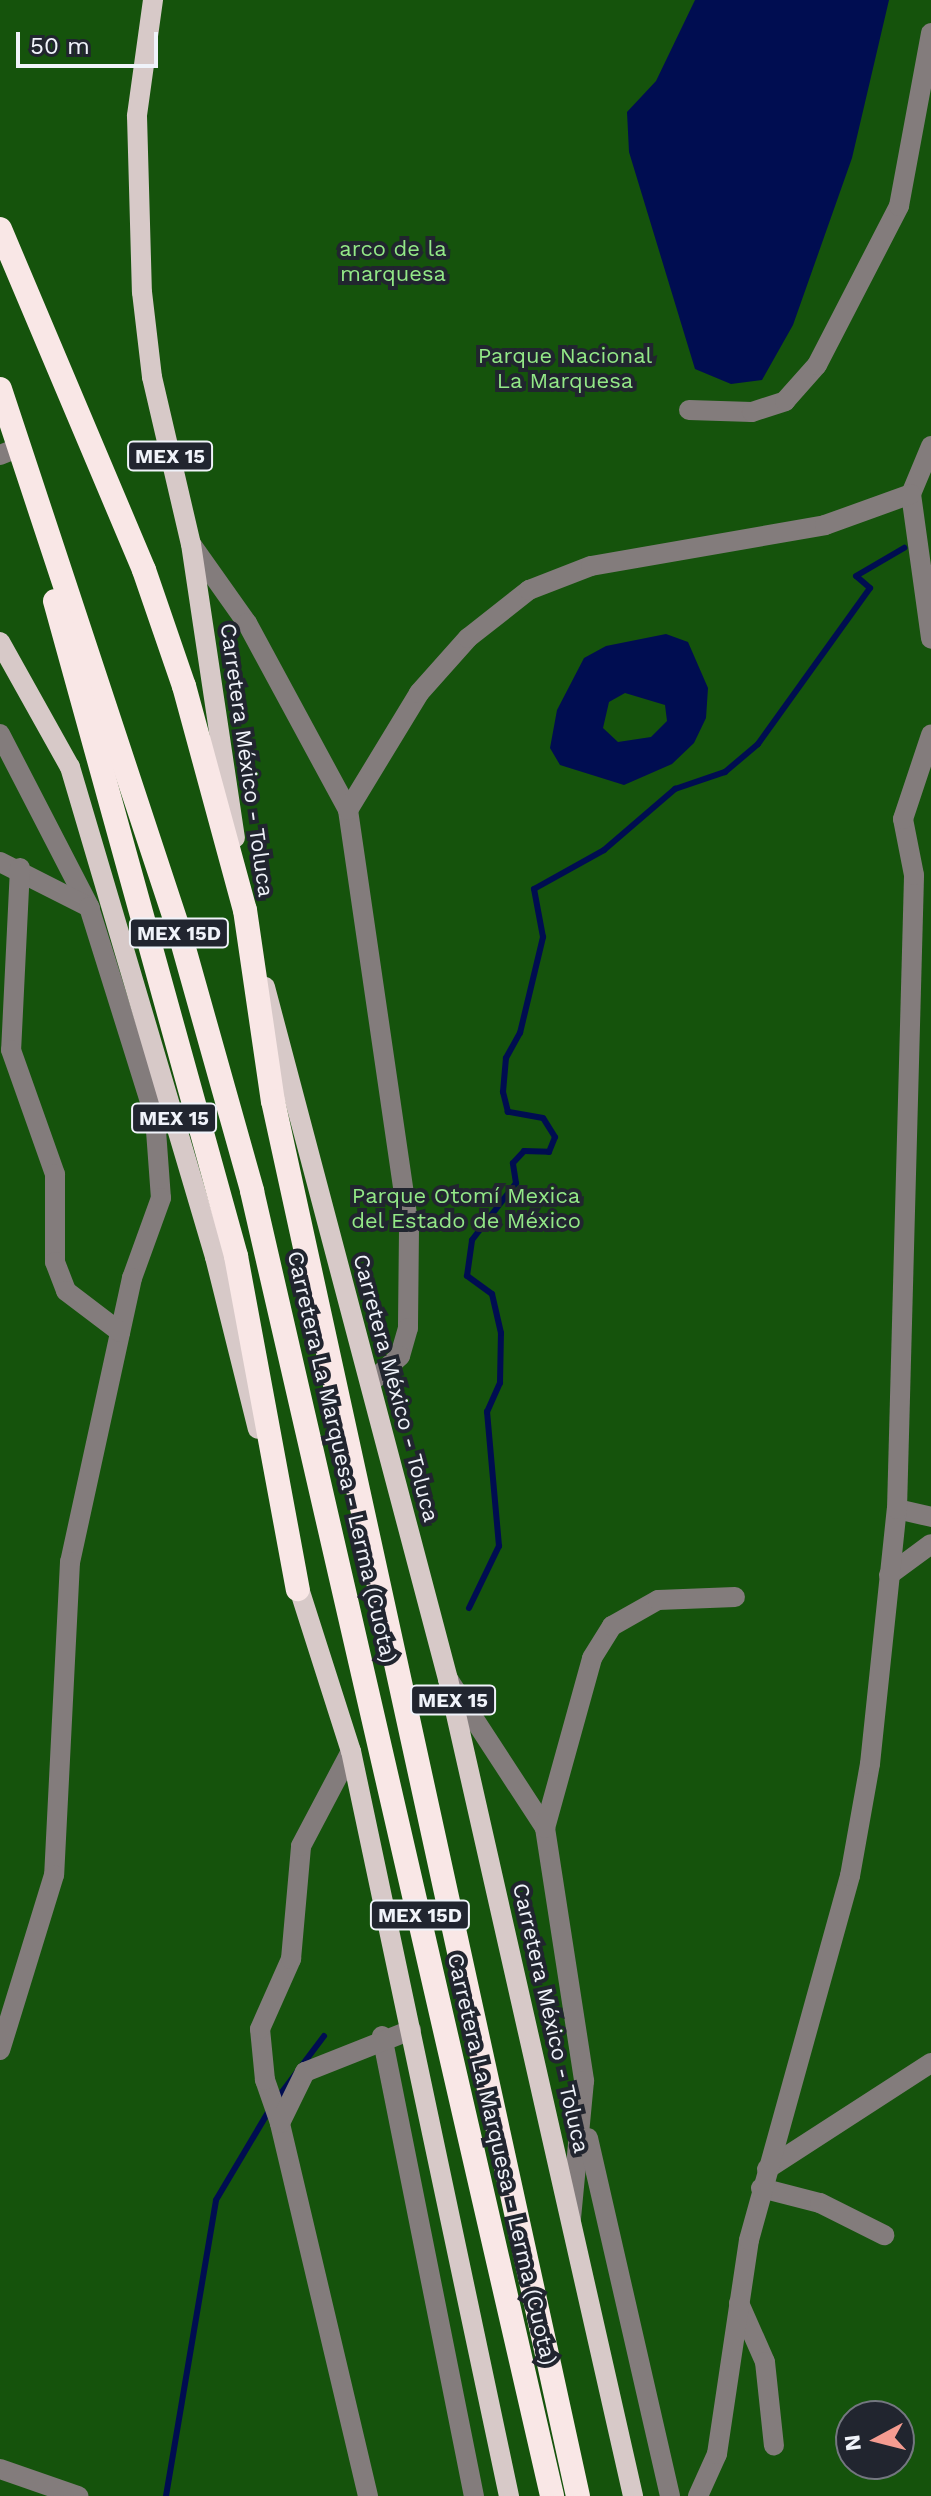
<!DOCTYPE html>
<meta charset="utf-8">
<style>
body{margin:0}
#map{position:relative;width:931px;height:2496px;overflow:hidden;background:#2b2f39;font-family:"Work Sans",sans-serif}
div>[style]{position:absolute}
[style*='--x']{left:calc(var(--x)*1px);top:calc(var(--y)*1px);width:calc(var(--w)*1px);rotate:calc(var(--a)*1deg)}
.green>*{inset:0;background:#15530c}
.water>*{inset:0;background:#000d51}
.stream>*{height:6px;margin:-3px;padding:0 3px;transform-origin:3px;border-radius:3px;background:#000d51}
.minor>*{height:20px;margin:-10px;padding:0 10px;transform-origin:10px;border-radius:10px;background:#837c7c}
.major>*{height:20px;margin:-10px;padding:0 10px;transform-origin:10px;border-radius:10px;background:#d7c9c8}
.highway>*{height:24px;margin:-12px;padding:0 12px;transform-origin:12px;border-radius:12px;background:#f9e7e6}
span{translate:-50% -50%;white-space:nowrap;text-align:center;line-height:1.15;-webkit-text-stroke:8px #21252f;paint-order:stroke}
.shield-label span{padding:2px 6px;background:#21252f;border:2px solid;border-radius:6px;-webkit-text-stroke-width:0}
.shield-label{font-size:20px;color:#f0f3fa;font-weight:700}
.park-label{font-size:22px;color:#93e887}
.street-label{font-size:22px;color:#f0f3fa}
.north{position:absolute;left:835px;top:2400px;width:80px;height:80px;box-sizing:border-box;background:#21252f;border:2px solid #747780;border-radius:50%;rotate:263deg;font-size:22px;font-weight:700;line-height:32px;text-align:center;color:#f0f3fa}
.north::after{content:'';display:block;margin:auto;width:28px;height:36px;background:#f59c91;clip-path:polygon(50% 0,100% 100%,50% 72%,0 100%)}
.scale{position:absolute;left:16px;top:32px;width:142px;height:36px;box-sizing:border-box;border:4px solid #f0f3fa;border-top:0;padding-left:10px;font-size:24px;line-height:28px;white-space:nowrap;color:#f0f3fa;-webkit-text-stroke:6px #21252f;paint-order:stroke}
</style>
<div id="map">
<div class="green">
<i style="clip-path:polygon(evenodd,0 0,931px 0,931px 2496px,0 2496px,0 0,851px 2416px,899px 2416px,899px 2464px,851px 2464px,851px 2416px)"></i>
</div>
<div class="water">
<i style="clip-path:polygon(695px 0,889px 0,852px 158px,793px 325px,762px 380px,731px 384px,695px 369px,629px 152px,627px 112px,656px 81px)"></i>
<i style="clip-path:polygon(evenodd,666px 634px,688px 642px,708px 688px,706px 718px,694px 743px,672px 764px,624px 785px,560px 765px,550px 748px,557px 710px,584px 658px,606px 646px,666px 634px,625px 693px,665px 705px,667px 721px,651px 737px,618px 742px,603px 728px,609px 702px,625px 693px)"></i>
</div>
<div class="stream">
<i style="--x:469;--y:1608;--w:69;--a:-64.2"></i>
<i style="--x:499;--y:1546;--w:135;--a:-95.1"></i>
<i style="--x:487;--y:1412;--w:32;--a:-66"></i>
<i style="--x:500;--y:1383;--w:50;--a:-88.9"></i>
<i style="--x:501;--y:1333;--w:40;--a:-103"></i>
<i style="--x:492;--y:1294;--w:31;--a:-144"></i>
<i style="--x:467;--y:1276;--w:36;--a:-82"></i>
<i style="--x:472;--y:1240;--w:72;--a:-52.3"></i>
<i style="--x:516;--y:1183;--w:20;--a:-99"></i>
<i style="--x:513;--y:1163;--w:16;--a:-47"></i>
<i style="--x:524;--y:1151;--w:25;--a:2"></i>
<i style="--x:549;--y:1152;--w:16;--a:-68"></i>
<i style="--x:555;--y:1137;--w:22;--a:-122"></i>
<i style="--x:543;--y:1118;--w:36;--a:-170"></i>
<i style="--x:508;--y:1112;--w:21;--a:-104"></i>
<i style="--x:503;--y:1092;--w:34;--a:-85"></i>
<i style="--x:506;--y:1058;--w:29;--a:-61"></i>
<i style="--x:520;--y:1033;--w:99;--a:-76.5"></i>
<i style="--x:543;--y:937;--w:49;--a:-100.6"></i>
<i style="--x:534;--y:889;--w:80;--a:-29.1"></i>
<i style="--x:604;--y:850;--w:94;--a:-40.7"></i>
<i style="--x:675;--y:789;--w:53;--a:-18.8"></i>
<i style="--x:725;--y:772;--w:43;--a:-40.3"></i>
<i style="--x:758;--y:744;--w:192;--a:-54.3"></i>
<i style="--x:870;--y:588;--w:18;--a:-139"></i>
<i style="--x:856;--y:576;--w:56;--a:-30.3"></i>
<i style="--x:276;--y:2100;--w:80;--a:-53.1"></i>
<i style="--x:166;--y:2496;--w:300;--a:-80.4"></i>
<i style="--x:216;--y:2200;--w:106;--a:-59.3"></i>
</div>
<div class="minor">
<i style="--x:689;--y:410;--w:63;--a:1.8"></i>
<i style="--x:752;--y:412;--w:35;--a:-18"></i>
<i style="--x:785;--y:401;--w:48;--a:-48.4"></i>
<i style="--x:817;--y:365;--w:179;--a:-62.7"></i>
<i style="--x:899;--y:206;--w:176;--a:-79.5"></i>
<i style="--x:931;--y:446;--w:52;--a:112.6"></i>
<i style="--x:911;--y:494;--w:146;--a:82.1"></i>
<i style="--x:0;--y:455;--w:18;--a:-22"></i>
<i style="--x:191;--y:544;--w:97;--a:54.7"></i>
<i style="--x:247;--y:623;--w:213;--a:61.6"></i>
<i style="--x:348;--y:810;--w:423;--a:81.7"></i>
<i style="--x:409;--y:1229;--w:99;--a:90.6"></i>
<i style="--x:408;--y:1328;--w:29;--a:106"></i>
<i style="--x:400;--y:1356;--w:40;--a:138"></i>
<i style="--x:0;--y:734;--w:196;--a:62.7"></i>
<i style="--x:348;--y:810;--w:137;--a:-58.7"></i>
<i style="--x:419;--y:693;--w:74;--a:-48.3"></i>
<i style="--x:468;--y:638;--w:78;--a:-38.2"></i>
<i style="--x:529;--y:590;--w:66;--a:-21.2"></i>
<i style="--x:591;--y:566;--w:238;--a:-9.9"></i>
<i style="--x:825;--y:525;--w:91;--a:-19.8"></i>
<i style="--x:0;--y:862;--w:100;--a:26.8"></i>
<i style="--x:89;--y:907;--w:220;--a:72.6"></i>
<i style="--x:155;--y:1117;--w:81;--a:85.8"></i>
<i style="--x:161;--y:1198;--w:85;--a:109.9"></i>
<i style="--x:132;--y:1278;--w:291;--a:102.3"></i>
<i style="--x:70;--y:1562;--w:313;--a:92.9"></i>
<i style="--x:54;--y:1875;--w:183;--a:107.1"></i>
<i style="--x:20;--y:868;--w:182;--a:92.8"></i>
<i style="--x:11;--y:1050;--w:132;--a:70.5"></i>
<i style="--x:55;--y:1174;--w:88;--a:90"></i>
<i style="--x:55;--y:1262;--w:31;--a:69"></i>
<i style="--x:66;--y:1291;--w:68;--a:37.2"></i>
<i style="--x:897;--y:1509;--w:35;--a:13"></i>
<i style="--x:889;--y:1575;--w:52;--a:-36.4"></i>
<i style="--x:448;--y:1679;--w:178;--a:56.9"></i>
<i style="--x:545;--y:1828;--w:256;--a:81.2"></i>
<i style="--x:584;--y:2081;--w:138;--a:95.4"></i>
<i style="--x:545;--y:1828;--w:176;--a:-74.5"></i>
<i style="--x:592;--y:1658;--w:38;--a:-58"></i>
<i style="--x:612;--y:1626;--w:53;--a:-29.5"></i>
<i style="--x:658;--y:1600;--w:77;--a:-2.2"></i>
<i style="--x:382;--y:2036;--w:469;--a:78.7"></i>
<i style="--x:280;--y:2123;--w:46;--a:-109.2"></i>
<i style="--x:265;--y:2080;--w:51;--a:-95.6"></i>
<i style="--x:260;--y:2029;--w:77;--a:-66.1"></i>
<i style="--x:291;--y:1959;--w:113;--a:-84.9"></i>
<i style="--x:301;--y:1846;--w:107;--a:-62.2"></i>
<i style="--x:588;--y:2138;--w:367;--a:77.1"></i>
<i style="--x:767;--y:2169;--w:195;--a:-32.9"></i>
<i style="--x:761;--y:2188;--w:61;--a:14.3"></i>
<i style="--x:820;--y:2203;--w:72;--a:26.6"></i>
<i style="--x:739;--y:2303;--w:64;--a:66.2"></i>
<i style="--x:765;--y:2362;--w:84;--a:83.9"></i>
<i style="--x:0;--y:2469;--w:83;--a:19.1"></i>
<i style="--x:368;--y:2496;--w:383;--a:-103.3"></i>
<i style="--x:280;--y:2123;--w:57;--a:-63.9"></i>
<i style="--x:305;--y:2072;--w:114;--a:-21.6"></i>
<i style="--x:698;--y:2496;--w:46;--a:-65.7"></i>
<i style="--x:717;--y:2454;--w:216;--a:-81.5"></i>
<i style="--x:749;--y:2240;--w:378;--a:-74.5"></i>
<i style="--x:850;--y:1876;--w:114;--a:-79.9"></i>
<i style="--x:870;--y:1764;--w:256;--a:-84"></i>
<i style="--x:897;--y:1509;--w:634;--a:-88.46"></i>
<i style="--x:914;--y:875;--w:57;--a:-101.1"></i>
<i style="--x:903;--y:819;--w:89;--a:-71.6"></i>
</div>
<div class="major">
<i style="--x:153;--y:0;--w:117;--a:97.9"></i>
<i style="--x:137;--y:116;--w:176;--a:88.4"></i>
<i style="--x:142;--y:292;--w:86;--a:83.3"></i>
<i style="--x:152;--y:377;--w:171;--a:76.9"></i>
<i style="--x:191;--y:544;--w:297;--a:81.5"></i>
<i style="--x:0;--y:642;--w:143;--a:60.8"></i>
<i style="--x:70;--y:767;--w:511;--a:73.52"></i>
<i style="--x:215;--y:1257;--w:177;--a:76"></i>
<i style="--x:265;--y:987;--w:716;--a:75.19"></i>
<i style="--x:448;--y:1679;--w:838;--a:77.24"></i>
<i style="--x:295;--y:1576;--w:184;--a:72.3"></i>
<i style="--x:351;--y:1751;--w:762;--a:78.03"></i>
</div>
<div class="highway">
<i style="--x:0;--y:229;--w:370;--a:67.1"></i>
<i style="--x:144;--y:570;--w:123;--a:71"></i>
<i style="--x:184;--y:686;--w:232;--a:74.8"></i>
<i style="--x:245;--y:910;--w:193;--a:81.7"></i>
<i style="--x:273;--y:1101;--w:1428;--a:77.67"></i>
<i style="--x:0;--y:389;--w:574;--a:71.72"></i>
<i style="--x:180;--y:934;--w:267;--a:74.3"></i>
<i style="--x:252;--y:1191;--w:1339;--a:77.05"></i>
<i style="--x:55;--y:601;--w:680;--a:74.55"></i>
<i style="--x:236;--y:1256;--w:339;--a:79.5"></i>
</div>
<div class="shield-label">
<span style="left:170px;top:456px">MEX 15</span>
<span style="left:179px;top:933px">MEX 15D</span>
<span style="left:174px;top:1118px">MEX 15</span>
<span style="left:453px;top:1700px">MEX 15</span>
<span style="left:420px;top:1915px">MEX 15D</span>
</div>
<div class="park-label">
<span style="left:393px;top:261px">arco de la<br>marquesa</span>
<span style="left:565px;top:368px">Parque Nacional<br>La Marquesa</span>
<span style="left:466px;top:1208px">Parque Otomí Mexica<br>del Estado de México</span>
</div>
<div class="street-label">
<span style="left:247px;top:760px;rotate:82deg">Carretera México - Toluca</span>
<span style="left:396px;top:1388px;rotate:75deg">Carretera México - Toluca</span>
<span style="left:342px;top:1457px;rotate:77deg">Carretera La Marquesa - Lerma (Cuota)</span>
<span style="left:551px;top:2018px;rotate:77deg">Carretera México - Toluca</span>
<span style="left:502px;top:2159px;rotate:77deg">Carretera La Marquesa - Lerma (Cuota)</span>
</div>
<div class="north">N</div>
<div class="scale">50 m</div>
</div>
